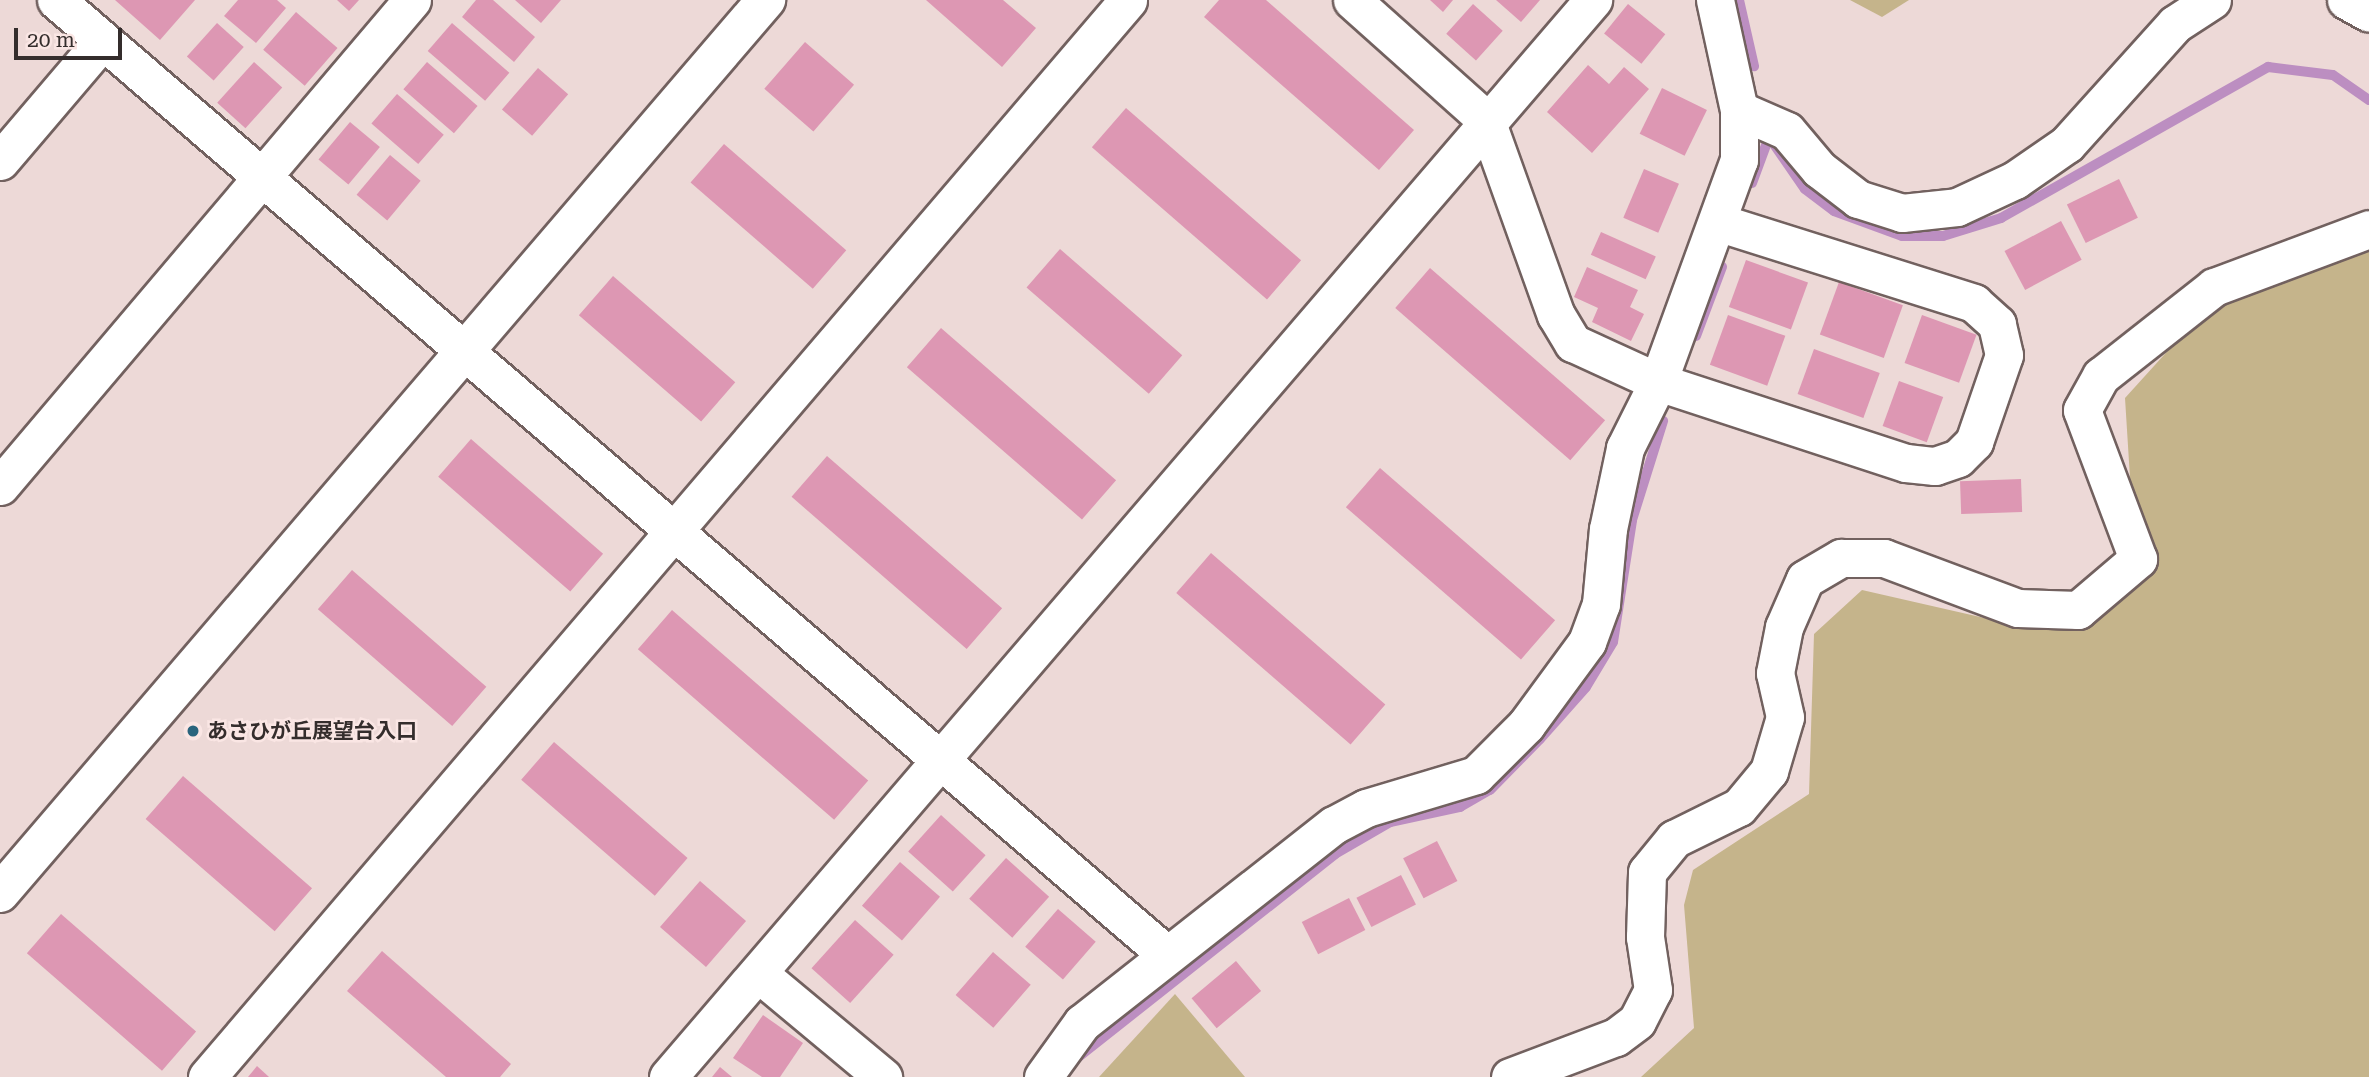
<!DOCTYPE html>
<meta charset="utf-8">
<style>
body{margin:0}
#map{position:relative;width:2369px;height:1077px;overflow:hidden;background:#edd9d7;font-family:"Roboto Serif","Noto Sans JP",serif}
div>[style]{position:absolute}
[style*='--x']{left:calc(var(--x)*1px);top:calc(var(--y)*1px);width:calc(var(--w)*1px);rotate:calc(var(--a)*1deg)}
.green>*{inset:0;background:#c5b48b}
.stream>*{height:10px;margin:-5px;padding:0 5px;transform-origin:5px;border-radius:5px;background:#bc8ec1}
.building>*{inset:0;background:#dd97b3;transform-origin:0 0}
.roads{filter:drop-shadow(2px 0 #72615f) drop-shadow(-2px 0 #72615f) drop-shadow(0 2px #72615f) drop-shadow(0 -2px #72615f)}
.street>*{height:37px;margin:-18.5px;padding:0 18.5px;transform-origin:18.5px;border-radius:18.5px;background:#fff}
.secondary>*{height:38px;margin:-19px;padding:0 19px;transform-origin:19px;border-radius:19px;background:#fff}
.dots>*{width:19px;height:19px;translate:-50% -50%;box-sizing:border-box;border:4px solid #fae6e4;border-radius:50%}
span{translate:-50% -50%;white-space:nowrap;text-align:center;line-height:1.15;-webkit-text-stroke:5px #fae6e4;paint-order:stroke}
.poi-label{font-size:21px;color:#342d2c;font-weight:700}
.left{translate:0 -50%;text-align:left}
.scale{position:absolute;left:14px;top:28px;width:108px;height:32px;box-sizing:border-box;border:4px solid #342d2c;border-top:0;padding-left:9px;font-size:21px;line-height:24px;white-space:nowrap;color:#342d2c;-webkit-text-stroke:5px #fae6e4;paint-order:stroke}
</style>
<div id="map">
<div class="green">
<i style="clip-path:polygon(1850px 0,1909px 0,1882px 17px)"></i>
<i style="clip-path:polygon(2369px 251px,2369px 1077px,1641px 1077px,1694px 1028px,1684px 905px,1693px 870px,1809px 794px,1814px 634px,1862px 590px,2024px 627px,2114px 585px,2132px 510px,2125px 398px,2212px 302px)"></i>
<i style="clip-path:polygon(1175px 994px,1245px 1077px,1099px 1077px)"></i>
</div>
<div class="stream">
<i style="--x:1739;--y:0;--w:68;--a:77.2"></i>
<i style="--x:1769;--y:137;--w:63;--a:55.3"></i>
<i style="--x:1805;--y:189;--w:36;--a:37"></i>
<i style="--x:1834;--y:211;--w:72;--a:20.2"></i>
<i style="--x:1902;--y:236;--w:41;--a:0"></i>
<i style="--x:1943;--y:236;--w:61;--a:-17.2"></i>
<i style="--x:2001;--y:218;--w:307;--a:-29.5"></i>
<i style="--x:2268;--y:67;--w:65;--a:7"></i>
<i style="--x:2333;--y:75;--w:44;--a:34.8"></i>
<i style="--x:1752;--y:183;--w:49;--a:-69.7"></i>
<i style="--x:1696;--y:336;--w:74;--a:-69.4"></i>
<i style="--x:1077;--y:1058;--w:329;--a:-38.3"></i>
<i style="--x:1335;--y:854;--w:64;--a:-30.2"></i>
<i style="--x:1390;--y:822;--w:72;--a:-12.1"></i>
<i style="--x:1460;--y:807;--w:34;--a:-30"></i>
<i style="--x:1490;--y:790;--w:71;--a:-45.6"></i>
<i style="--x:1540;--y:739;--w:69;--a:-48.5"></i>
<i style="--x:1586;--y:687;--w:52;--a:-59"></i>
<i style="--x:1613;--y:642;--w:123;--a:-81.1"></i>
<i style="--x:1632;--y:520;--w:104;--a:-72.6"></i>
</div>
<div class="building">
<i style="clip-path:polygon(115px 0,195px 0,160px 40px)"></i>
<i style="clip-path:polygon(238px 0,277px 0,286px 8px,256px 43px,224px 16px)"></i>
<i style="clip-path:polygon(337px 0,359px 0,349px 11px)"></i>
<i style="clip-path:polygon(476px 0,493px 0,535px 37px,514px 62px,462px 17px)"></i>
<i style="clip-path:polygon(515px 0,561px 0,541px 23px)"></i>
<i style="clip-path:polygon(926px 0,1003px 0,1036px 28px,1002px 67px)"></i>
<i style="clip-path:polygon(1219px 0,1266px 0,1414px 130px,1379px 170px,1204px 17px)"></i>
<i style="clip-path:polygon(1430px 0,1453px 0,1443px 12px)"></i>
<i style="clip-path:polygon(1496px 0,1540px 0,1521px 22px)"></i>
<i style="left:1473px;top:4px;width:40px;height:40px;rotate:42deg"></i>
<i style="left:1628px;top:4px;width:48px;height:38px;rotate:39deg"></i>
<i style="left:296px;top:12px;width:55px;height:50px;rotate:41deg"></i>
<i style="left:217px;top:23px;width:36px;height:45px;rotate:42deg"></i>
<i style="left:452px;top:23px;width:76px;height:37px;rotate:41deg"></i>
<i style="left:805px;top:42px;width:65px;height:62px;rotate:41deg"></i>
<i style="left:254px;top:62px;width:38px;height:55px;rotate:42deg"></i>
<i style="left:427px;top:62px;width:67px;height:36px;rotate:41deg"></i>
<i style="clip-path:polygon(1588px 65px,1609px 84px,1624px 67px,1649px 89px,1592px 153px,1547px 112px)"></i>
<i style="left:538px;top:68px;width:40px;height:55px;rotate:41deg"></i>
<i style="left:1662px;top:88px;width:50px;height:51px;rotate:26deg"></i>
<i style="left:397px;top:94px;width:62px;height:39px;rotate:41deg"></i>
<i style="left:1126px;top:108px;width:232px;height:52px;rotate:41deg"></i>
<i style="left:350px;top:122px;width:39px;height:49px;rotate:40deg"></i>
<i style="left:724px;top:144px;width:162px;height:51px;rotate:41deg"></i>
<i style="left:390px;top:155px;width:40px;height:52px;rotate:40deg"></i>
<i style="left:1644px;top:169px;width:38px;height:53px;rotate:23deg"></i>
<i style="left:2119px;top:179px;width:43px;height:58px;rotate:64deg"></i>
<i style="left:2061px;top:221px;width:44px;height:64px;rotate:62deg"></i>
<i style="left:1601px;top:232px;width:60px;height:25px;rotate:24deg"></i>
<i style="left:1060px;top:249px;width:162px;height:51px;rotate:41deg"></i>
<i style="left:1746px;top:260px;width:66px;height:50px;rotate:20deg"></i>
<i style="clip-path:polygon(1587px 267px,1638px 290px,1630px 307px,1644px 314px,1631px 341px,1592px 322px,1598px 308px,1574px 297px)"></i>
<i style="left:1430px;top:268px;width:232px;height:53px;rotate:41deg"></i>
<i style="left:613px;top:276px;width:162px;height:52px;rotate:41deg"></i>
<i style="left:1839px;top:282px;width:68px;height:56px;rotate:20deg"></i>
<i style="left:1728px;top:315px;width:61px;height:53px;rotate:20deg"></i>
<i style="left:1922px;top:315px;width:58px;height:51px;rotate:20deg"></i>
<i style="left:941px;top:328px;width:232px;height:52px;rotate:41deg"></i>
<i style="left:1814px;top:349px;width:70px;height:48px;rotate:20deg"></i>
<i style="left:1899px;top:381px;width:47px;height:48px;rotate:20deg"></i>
<i style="left:471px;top:439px;width:175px;height:50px;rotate:41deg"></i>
<i style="left:827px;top:456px;width:232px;height:54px;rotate:41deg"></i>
<i style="left:1380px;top:468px;width:232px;height:52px;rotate:41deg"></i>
<i style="left:2021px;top:479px;width:33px;height:61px;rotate:88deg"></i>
<i style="left:1211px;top:553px;width:231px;height:53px;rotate:41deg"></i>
<i style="left:352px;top:570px;width:178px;height:52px;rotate:41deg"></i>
<i style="left:672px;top:610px;width:260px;height:52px;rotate:41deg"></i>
<i style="left:554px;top:742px;width:177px;height:50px;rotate:41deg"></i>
<i style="left:183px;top:776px;width:171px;height:57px;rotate:41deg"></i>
<i style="left:941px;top:815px;width:60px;height:49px;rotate:42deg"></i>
<i style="left:1437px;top:841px;width:45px;height:38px;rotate:63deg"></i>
<i style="left:1006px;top:858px;width:58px;height:55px;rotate:42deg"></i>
<i style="left:900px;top:862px;width:53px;height:58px;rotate:41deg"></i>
<i style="left:1401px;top:875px;width:33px;height:50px;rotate:63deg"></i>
<i style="left:700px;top:881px;width:61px;height:61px;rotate:41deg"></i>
<i style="left:1349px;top:898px;width:36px;height:53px;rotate:63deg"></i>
<i style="left:1058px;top:909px;width:50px;height:50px;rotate:41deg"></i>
<i style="left:61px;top:914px;width:179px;height:52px;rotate:41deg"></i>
<i style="left:855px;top:920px;width:52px;height:65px;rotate:42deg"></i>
<i style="clip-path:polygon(382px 951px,511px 1064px,500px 1077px,446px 1077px,347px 991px)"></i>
<i style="left:993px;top:952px;width:50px;height:57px;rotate:41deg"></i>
<i style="left:1236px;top:961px;width:39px;height:58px;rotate:50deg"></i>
<i style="clip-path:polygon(763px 1015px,803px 1043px,780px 1077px,762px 1077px,733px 1058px)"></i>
<i style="clip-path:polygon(257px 1066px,269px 1077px,248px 1077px)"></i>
<i style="clip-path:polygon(720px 1067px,732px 1077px,712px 1077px)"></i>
</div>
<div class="roads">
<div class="street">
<i style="--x:56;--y:0;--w:1465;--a:40.68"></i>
<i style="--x:1352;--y:0;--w:180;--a:41.8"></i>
<i style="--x:1486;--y:120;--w:207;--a:70.3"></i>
<i style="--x:1556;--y:315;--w:33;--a:59"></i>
<i style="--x:1573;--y:343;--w:94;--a:24.6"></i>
<i style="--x:1658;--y:382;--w:261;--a:18.1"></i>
<i style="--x:1906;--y:463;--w:29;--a:6"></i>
<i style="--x:1935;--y:466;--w:24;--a:-19"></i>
<i style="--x:1958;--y:458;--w:23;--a:-45"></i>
<i style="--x:1974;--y:442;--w:92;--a:-71"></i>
<i style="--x:2004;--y:355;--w:32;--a:-103"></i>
<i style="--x:1997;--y:324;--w:31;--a:-138"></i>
<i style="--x:1974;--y:303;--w:269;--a:-162.5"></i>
<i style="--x:2346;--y:0;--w:26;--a:29"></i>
<i style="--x:1739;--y:110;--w:52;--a:23.6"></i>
<i style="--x:1787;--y:131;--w:50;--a:49.9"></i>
<i style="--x:1819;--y:169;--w:49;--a:37.6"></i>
<i style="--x:1858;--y:199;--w:46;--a:17.7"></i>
<i style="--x:1902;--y:213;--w:55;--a:-6.2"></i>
<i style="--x:1957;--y:207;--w:64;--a:-25"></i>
<i style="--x:2015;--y:180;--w:63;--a:-34.7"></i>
<i style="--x:2067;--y:144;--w:161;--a:-48"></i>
<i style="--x:2175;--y:24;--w:44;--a:-33"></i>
<i style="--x:0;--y:161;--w:157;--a:-49.6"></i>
<i style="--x:0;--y:486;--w:637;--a:-49.71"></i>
<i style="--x:758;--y:973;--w:163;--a:39.8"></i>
<i style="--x:207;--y:1077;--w:1417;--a:-49.46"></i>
<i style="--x:668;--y:1077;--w:1420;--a:-49.34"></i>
<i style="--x:1043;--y:1077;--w:67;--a:-54.2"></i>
<i style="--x:1082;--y:1023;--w:320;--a:-38.2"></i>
<i style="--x:1334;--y:825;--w:36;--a:-28"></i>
<i style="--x:1366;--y:808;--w:115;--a:-16.7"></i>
<i style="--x:1476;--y:775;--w:71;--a:-45"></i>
<i style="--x:1526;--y:725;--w:103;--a:-53.7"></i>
<i style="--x:1587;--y:642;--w:40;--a:-69.8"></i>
<i style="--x:1601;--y:604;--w:75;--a:-84.7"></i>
<i style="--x:1608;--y:529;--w:83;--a:-78.1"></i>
<i style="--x:1625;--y:448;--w:74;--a:-63.4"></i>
<i style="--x:1658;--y:382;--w:236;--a:-70"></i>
<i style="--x:1739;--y:160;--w:50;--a:-90"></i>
<i style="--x:1739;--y:110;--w:113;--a:-102.3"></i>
<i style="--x:1510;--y:1077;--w:113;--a:-20.7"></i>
<i style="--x:1616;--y:1037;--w:26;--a:-37"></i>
<i style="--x:1637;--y:1021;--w:35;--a:-63"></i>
<i style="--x:1653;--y:990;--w:54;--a:-98.6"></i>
<i style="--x:1645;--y:937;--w:65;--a:-88.2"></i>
<i style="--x:1647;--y:872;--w:43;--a:-50.7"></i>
<i style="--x:1674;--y:839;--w:72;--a:-26.2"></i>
<i style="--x:1739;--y:807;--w:47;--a:-50.2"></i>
<i style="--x:1769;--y:771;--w:56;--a:-73.5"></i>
<i style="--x:1785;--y:717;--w:45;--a:-102.8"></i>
<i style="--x:1775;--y:673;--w:47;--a:-78.9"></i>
<i style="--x:1784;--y:627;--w:52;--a:-66.4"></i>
<i style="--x:1805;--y:579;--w:42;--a:-30.3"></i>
<i style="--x:1841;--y:558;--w:43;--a:0"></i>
<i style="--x:1884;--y:558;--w:143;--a:20.5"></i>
<i style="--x:2018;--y:608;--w:60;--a:1.9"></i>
<i style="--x:2078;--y:610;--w:79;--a:-40.4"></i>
<i style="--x:2138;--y:559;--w:159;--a:-110.6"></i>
<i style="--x:2082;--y:410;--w:39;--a:-61"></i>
<i style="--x:2101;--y:376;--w:144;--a:-38.2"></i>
<i style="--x:2214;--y:287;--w:165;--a:-20.5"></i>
</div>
<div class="secondary">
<i style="--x:0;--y:893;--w:1177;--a:-49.38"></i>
</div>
</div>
<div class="dots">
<i style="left:193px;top:731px;background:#2a647d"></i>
</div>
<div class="poi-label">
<span class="left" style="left:207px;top:731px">あさひが丘展望台入口</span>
</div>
<div class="scale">20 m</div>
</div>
